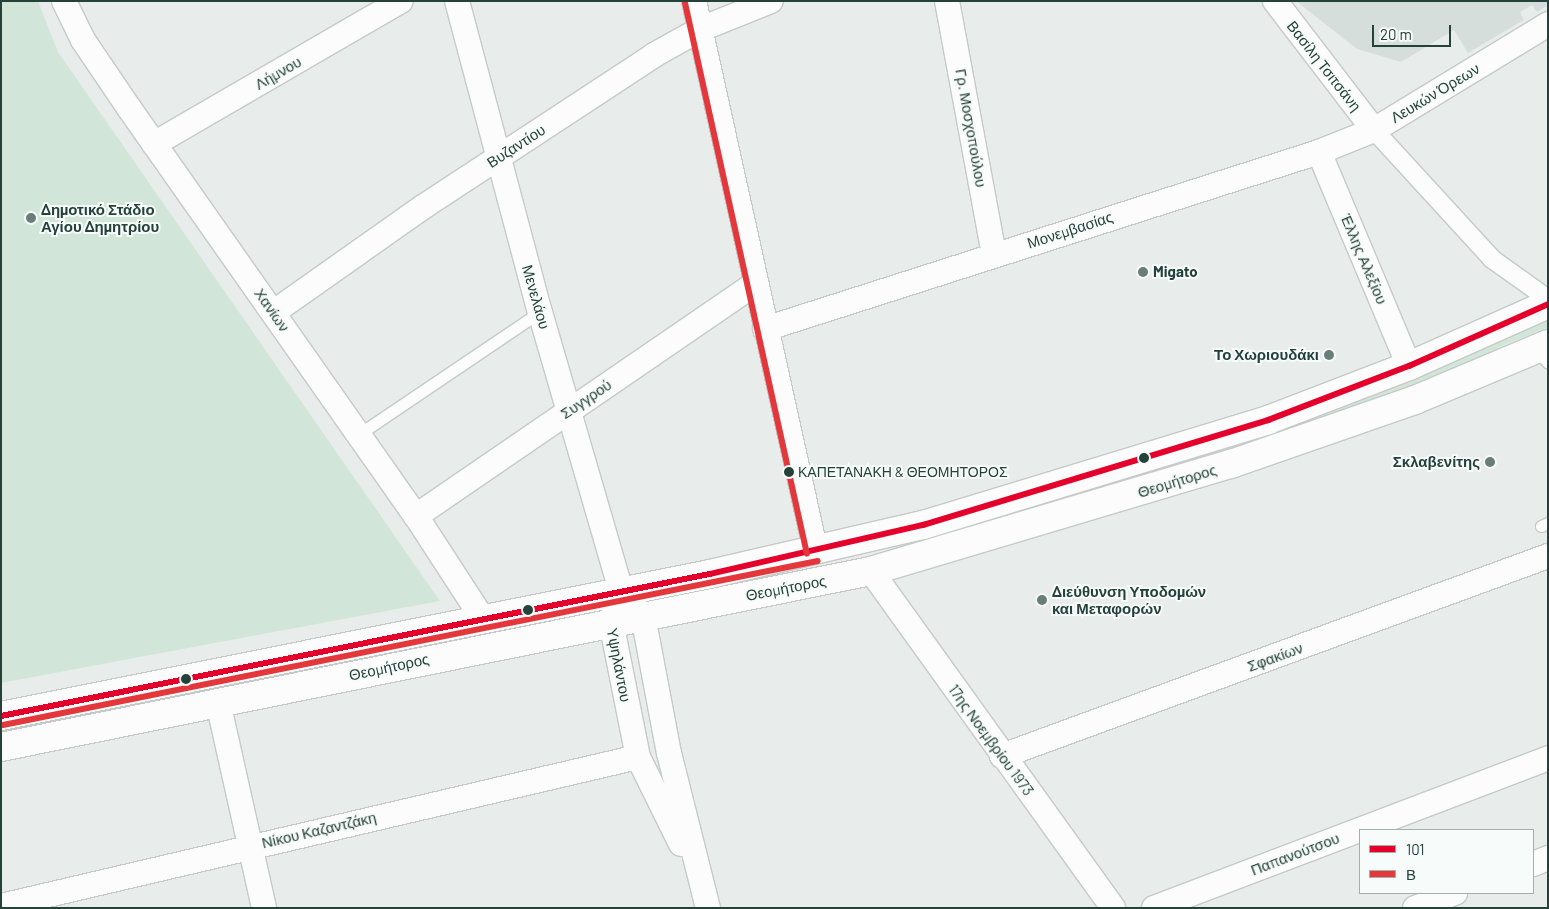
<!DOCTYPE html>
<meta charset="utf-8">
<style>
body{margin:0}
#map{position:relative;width:1549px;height:909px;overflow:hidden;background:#e8edeb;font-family:Barlow,sans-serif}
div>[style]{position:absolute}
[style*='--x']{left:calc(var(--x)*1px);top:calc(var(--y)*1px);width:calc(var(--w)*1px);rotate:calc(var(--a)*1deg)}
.built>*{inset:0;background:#d6dedb}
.green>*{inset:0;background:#d1e6d8}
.roads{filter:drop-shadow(1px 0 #c5cac8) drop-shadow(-1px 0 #c5cac8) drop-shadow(0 1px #c5cac8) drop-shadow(0 -1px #c5cac8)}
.service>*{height:11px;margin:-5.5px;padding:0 5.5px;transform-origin:5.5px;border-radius:5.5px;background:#fcfcfc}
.pedestrian>*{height:18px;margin:-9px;padding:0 9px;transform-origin:9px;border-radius:9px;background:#fcfcfc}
.minor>*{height:24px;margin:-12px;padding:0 12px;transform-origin:12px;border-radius:12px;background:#fcfcfc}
.tertiary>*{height:28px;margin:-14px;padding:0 14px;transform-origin:14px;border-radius:14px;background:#fcfcfc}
.bus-1>*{height:6px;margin:-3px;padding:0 3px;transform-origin:3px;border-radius:3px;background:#e4002b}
.bus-2>*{height:6px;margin:-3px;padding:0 3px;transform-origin:3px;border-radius:3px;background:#e4373b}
.dots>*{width:14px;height:14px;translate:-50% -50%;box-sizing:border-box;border:2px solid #f7fbf9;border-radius:50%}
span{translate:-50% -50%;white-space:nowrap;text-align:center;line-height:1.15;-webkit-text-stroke:4px #f7fbf9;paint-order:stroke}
.bus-label{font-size:14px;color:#24423a}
.left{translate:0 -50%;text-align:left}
.street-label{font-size:15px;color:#24423a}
.poi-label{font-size:15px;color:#24423a;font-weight:700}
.right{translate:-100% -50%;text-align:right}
.frame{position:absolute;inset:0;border:2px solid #24423a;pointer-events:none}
.legend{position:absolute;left:1359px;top:829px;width:175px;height:65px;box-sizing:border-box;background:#f7fbf9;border:1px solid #a3b1ad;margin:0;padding:6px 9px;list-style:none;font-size:15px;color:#24423a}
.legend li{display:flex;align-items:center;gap:10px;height:25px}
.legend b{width:25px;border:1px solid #a3b1ad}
.scale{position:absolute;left:1372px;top:25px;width:79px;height:22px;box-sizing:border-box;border:2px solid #24423a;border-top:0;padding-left:6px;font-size:15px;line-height:18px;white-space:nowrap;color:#24423a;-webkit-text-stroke:4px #f7fbf9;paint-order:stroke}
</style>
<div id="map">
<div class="built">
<i style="clip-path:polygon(1296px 1px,1548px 1px,1548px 5px,1537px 12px,1532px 5px,1520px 12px,1524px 20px,1468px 53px,1454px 30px,1401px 62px,1357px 49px)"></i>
</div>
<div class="green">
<i style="clip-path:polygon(1px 1px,38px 1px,58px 52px,440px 601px,1px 683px)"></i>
<i style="clip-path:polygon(1548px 321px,1548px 327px,1501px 346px,1474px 364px,1268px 439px,892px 557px,879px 555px,920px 536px,1347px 406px)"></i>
<i style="clip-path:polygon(438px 641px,429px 647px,1px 734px,1px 722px)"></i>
</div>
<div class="roads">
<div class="service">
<i style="--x:1536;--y:349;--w:18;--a:49"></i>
<i style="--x:359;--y:434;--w:218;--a:-34"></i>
<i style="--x:1541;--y:526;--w:8;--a:-23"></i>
</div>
<div class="pedestrian">
<i style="--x:1374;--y:130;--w:175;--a:47.5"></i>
<i style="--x:1492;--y:259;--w:69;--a:35.5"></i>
</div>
<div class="minor">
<i style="--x:64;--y:1;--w:43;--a:64"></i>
<i style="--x:83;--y:40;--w:82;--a:55.9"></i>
<i style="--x:129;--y:108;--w:499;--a:54.9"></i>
<i style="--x:416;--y:516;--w:123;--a:57"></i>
<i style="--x:457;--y:1;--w:322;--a:75.1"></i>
<i style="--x:540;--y:312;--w:291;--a:73.8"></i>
<i style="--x:621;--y:591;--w:33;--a:49"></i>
<i style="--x:643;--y:616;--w:139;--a:79.3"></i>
<i style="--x:669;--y:753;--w:160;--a:75.9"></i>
<i style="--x:694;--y:1;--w:564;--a:77.52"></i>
<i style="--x:947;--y:1;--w:257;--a:79.5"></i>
<i style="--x:1275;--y:1;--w:163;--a:52.5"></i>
<i style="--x:154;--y:144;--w:285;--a:-30.1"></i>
<i style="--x:1319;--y:152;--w:232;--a:67.2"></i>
<i style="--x:274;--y:312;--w:182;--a:-35.2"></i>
<i style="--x:423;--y:207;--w:277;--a:-33.3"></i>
<i style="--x:654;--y:55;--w:54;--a:-29"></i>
<i style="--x:701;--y:29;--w:75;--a:-21.8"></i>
<i style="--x:765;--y:329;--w:582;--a:-17.72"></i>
<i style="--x:1319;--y:152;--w:59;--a:-21.8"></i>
<i style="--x:1374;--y:130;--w:204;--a:-31.3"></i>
<i style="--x:416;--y:516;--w:412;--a:-34.4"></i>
<i style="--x:871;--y:571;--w:415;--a:54.3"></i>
<i style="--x:616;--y:607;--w:16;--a:108"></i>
<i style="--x:611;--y:622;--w:138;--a:78.7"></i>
<i style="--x:638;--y:757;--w:97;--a:63.7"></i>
<i style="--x:218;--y:702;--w:211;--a:77.4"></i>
<i style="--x:1002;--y:756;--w:581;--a:-20.12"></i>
<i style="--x:1533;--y:864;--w:16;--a:-22"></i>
<i style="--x:1;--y:906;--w:654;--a:-13.17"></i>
<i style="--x:1154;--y:908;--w:422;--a:-20.8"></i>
<i style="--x:1415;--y:908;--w:43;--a:-20.6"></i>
</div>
<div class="tertiary">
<i style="--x:1;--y:716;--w:723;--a:-11.33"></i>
<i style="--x:710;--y:574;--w:219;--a:-13"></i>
<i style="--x:923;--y:525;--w:361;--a:-16.9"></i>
<i style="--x:1268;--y:420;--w:151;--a:-21"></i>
<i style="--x:1409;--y:366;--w:152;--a:-24"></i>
<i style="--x:1;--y:747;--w:888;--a:-11.44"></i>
<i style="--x:871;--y:571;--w:376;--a:-16.6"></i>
<i style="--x:1231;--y:464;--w:195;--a:-19.2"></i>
<i style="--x:1415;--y:400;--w:144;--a:-22.8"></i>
</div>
</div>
<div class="bus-1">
<i style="--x:1;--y:716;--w:723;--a:-11.33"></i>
<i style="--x:710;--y:574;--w:219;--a:-13"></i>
<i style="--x:923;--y:525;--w:361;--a:-16.9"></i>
<i style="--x:1268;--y:420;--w:151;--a:-21"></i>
<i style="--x:1409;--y:366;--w:152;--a:-24"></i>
</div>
<div class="bus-2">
<i style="--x:685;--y:3;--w:564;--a:77.52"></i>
<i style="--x:3;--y:725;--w:831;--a:-11.38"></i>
</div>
<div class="dots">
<i style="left:31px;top:218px;background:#697e78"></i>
<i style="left:1143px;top:272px;background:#697e78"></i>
<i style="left:1329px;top:355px;background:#697e78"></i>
<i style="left:1144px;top:458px;background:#24423a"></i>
<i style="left:1490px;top:462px;background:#697e78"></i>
<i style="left:789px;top:472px;background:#24423a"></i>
<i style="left:1042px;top:600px;background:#697e78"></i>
<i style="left:528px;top:610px;background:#24423a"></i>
<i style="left:186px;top:679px;background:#24423a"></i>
</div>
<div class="bus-label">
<span class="left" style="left:798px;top:472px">ΚΑΠΕΤΑΝΑΚΗ &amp; ΘΕΟΜΗΤΟΡΟΣ</span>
</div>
<div class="street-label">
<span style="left:1324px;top:66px;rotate:52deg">Βασίλη Τσιτσάνη</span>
<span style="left:278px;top:73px;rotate:-30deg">Λήμνου</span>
<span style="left:1435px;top:93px;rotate:-31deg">Λευκών Όρεων</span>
<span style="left:971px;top:128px;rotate:80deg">Γρ. Μοσχοπούλου</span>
<span style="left:516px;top:146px;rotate:-33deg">Βυζαντίου</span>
<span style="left:1070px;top:230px;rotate:-18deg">Μονεμβασίας</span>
<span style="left:1364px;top:259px;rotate:67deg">Έλλης Αλεξίου</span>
<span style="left:536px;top:297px;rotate:74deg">Μενελάου</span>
<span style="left:272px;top:310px;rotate:55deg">Χανίων</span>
<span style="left:586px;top:399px;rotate:-34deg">Συγγρού</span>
<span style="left:1177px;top:481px;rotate:-17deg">Θεομήτορος</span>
<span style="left:786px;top:588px;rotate:-11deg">Θεομήτορος</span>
<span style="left:1275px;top:657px;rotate:-20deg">Σφακίων</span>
<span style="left:619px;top:665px;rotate:79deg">Υψηλάντου</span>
<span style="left:389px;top:667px;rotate:-12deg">Θεομήτορος</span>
<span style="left:991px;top:740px;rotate:54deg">17ης Νοεμβρίου 1973</span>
<span style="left:319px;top:830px;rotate:-13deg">Νίκου Καζαντζάκη</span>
<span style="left:1295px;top:854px;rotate:-21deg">Παπανούτσου</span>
</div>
<div class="poi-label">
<span class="left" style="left:41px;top:218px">Δημοτικό Στάδιο<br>Αγίου Δημητρίου</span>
<span class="left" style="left:1153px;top:272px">Migato</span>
<span class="right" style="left:1319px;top:355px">Το Χωριουδάκι</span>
<span class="right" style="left:1480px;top:462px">Σκλαβενίτης</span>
<span class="left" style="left:1052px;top:600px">Διεύθυνση Υποδομών<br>και Μεταφορών</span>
</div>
<div class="frame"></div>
<ul class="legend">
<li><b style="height:6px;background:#e4002b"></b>101</li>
<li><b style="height:6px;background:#e4373b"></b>Β</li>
</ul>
<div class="scale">20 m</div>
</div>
